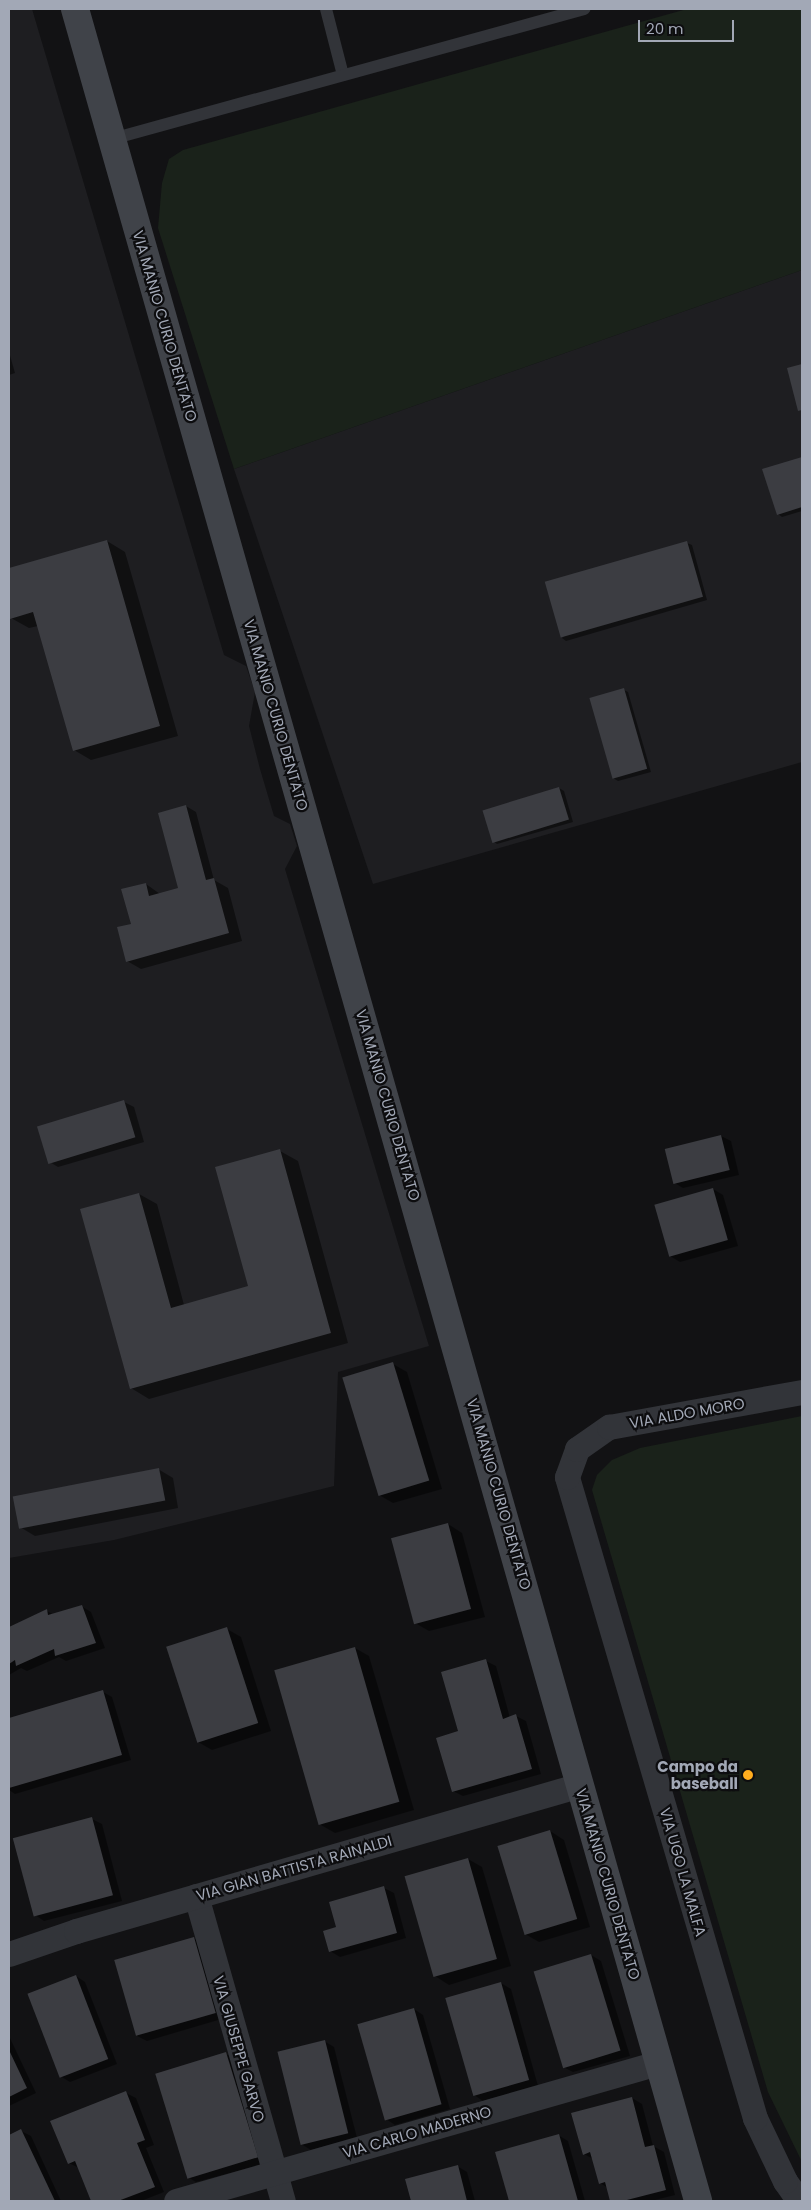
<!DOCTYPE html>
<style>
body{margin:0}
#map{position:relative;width:811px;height:2210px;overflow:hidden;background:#121214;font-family:Poppins,sans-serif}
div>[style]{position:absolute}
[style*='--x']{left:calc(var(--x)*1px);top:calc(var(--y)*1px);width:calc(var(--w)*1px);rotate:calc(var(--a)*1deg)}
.built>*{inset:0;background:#1e1e21}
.green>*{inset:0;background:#1a221a}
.shadow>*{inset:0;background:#0007}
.building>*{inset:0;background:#3c3d42;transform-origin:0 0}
.lane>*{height:12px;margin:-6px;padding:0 6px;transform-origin:6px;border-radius:6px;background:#323439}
.street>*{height:25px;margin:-12.5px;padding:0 12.5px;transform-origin:12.5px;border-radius:12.5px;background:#323439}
.secondary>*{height:28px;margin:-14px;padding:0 14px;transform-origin:14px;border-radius:14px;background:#404349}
.dots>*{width:14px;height:14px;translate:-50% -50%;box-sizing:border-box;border:2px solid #0d0d0f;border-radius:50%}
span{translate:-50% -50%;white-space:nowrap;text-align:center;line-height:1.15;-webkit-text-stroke:4.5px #0d0d0f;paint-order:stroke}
.street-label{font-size:15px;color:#a2a8b6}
.poi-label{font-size:15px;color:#a2a8b6;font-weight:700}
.right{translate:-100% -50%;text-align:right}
.frame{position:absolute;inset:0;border:10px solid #a2a8b6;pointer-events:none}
.scale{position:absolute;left:638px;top:20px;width:96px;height:22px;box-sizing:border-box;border:2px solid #a2a8b6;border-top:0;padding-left:6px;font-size:15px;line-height:18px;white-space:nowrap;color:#a2a8b6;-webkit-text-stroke:4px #0d0d0f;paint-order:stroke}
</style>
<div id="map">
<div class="built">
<i style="clip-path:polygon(9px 9px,32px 9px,224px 655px,246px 666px,255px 692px,249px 726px,260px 769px,274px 816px,290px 824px,297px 846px,285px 869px,429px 1346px,338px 1372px,334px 1486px,114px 1540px,9px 1558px)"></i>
<i style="clip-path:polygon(802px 270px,802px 762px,373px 884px,234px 469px)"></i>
</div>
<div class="green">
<i style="clip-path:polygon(687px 9px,802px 9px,802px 270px,234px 469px,158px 228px,162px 183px,169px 159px,183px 150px)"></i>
<i style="clip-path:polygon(802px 1416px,802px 2162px,768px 2092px,592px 1490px,597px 1475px,612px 1460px,640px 1448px)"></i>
</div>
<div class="shadow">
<i style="clip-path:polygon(9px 352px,15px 373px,9px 375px)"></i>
<i style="clip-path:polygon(802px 365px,802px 412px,789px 369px)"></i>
<i style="clip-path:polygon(802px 459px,802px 511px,782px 517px,778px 514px,764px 470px)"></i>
<i style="clip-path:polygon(107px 541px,125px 552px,178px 736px,91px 760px,74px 750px,38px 626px,29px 628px,11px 618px,9px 570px)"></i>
<i style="clip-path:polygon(687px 543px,692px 545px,707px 600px,566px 641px,562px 638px)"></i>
<i style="clip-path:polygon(624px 690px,628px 692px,651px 772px,618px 781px,613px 778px)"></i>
<i style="clip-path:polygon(559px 788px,564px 791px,573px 822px,497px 844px,493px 841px)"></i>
<i style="clip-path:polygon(186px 806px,196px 812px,214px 880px,228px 888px,242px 941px,141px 969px,127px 961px,133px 924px,146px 884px,160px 894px,182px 888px)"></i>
<i style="clip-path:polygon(124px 1102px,134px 1107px,144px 1142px,58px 1167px,48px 1161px)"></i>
<i style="clip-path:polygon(721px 1136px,731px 1141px,739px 1175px,683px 1188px,673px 1182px)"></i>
<i style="clip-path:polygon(280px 1151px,298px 1161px,348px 1343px,149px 1399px,131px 1388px,139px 1194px,157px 1204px,184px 1305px,249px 1287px)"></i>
<i style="clip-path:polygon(713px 1189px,723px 1195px,738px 1246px,680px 1262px,670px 1256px)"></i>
<i style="clip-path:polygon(393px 1364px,407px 1372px,442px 1489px,393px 1503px,379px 1495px)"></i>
<i style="clip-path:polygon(158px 1469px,173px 1478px,178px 1508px,35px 1536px,20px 1527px)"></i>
<i style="clip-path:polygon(448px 1524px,462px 1533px,485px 1617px,429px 1631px,415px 1623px)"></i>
<i style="clip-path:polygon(81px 1606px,91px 1612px,105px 1648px,66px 1661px,59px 1657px,27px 1671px,21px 1668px,9px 1675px,9px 1628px,47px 1611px,54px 1615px)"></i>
<i style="clip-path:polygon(227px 1629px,241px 1637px,271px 1731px,212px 1750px,198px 1742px)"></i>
<i style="clip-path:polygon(355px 1648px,369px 1656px,414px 1810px,335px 1833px,321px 1825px)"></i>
<i style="clip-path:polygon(486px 1661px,496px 1666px,510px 1718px,516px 1716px,526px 1721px,541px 1774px,463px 1796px,453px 1791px,459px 1732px)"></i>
<i style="clip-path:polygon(103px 1692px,112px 1697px,131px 1760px,15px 1794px,9px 1790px,9px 1719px)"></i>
<i style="clip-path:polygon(92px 1819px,102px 1824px,122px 1901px,44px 1921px,35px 1915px)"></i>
<i style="clip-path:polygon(550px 1831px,564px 1840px,590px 1927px,539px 1942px,525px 1934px)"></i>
<i style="clip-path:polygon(468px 1859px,482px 1867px,511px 1966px,449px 1985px,435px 1976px)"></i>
<i style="clip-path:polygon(384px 1888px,394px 1893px,406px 1938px,340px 1957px,330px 1951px,338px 1927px)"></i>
<i style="clip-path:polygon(194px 1938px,204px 1944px,225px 2018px,147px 2041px,137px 2036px)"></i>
<i style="clip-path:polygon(591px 1955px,601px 1961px,630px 2056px,573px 2072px,563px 2067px)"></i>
<i style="clip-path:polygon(76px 1976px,85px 1982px,117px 2064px,70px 2082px,60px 2076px)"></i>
<i style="clip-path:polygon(501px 1983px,511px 1989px,538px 2086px,483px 2101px,474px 2095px)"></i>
<i style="clip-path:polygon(414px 2009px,423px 2015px,450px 2109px,395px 2125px,386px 2119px)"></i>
<i style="clip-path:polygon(9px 2036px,36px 2093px,9px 2106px)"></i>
<i style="clip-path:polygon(324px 2041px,334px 2047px,357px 2138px,311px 2150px,301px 2144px)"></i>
<i style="clip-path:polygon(226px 2054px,236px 2059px,267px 2163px,196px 2182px,186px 2176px)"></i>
<i style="clip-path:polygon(126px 2093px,136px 2098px,154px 2145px,146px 2148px,164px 2192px,141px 2201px,92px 2201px,79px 2168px,69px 2163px)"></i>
<i style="clip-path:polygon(632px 2098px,642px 2104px,653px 2146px,664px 2152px,675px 2195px,651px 2201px,612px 2201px,608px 2188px,600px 2183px,593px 2159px,584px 2154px)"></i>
<i style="clip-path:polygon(21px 2131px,31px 2136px,61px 2201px,9px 2201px,9px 2136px)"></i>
<i style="clip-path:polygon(558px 2135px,568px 2141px,585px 2201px,510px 2201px,497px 2153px)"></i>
<i style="clip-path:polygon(457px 2166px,467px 2172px,475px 2201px,413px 2201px,407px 2180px)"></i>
</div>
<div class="building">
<i style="clip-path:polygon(802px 364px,802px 410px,798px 411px,787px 368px)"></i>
<i style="clip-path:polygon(802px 457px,802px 507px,777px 515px,762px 469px)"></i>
<i style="clip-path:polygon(107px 540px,160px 726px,73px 751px,33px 612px,10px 619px,9px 568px)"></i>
<i style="left:687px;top:541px;width:58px;height:148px;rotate:74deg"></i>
<i style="left:624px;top:688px;width:84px;height:36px;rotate:74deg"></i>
<i style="left:559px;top:787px;width:34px;height:80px;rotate:73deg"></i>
<i style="clip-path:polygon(186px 805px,206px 880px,214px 878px,229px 933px,126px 962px,117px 927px,131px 924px,121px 889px,146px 883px,149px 896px,178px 888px,158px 813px)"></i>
<i style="left:124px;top:1100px;width:39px;height:91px;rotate:73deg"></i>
<i style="left:721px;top:1135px;width:36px;height:58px;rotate:76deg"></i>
<i style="clip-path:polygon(280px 1149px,331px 1333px,130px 1389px,80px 1209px,139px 1193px,171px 1308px,248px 1286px,215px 1167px)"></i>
<i style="left:713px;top:1188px;width:54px;height:61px;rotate:74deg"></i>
<i style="left:393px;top:1362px;width:124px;height:53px;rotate:73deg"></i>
<i style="left:159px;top:1468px;width:33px;height:149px;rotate:79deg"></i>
<i style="left:448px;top:1523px;width:89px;height:59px;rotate:75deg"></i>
<i style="clip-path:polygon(82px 1605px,96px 1643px,55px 1656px,54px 1649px,16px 1666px,15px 1660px,9px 1664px,9px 1627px,47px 1609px,48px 1615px)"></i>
<i style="left:227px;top:1627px;width:101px;height:64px;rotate:72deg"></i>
<i style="left:355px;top:1647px;width:161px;height:84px;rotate:74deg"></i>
<i style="clip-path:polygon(486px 1659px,503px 1719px,516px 1714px,532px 1769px,452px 1792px,436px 1738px,458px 1731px,441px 1672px)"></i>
<i style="clip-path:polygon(103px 1690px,122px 1755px,9px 1788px,9px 1718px)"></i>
<i style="left:92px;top:1817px;width:81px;height:82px;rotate:75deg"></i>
<i style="left:550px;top:1830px;width:93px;height:55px;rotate:73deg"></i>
<i style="left:468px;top:1858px;width:105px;height:66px;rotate:74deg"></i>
<i style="clip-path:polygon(384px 1886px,397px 1933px,329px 1952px,323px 1931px,336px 1927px,329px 1902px)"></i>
<i style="left:194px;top:1937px;width:79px;height:83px;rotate:74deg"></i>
<i style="left:591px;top:1954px;width:101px;height:60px;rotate:73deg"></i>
<i style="left:76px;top:1975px;width:90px;height:52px;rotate:69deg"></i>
<i style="left:501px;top:1982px;width:102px;height:58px;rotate:74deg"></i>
<i style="left:414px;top:2008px;width:100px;height:59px;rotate:74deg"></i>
<i style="left:325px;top:2040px;width:96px;height:49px;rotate:76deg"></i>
<i style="clip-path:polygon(9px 2050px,27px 2088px,9px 2097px)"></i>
<i style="left:226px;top:2052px;width:110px;height:74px;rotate:73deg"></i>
<i style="clip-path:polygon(126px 2091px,145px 2140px,137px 2143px,155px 2187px,118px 2201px,91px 2201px,75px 2161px,68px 2164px,50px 2121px)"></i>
<i style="clip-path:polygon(632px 2097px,645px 2147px,654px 2145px,666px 2190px,623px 2201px,610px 2201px,605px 2182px,599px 2184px,590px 2152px,583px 2155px,571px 2113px)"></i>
<i style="clip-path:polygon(21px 2129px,55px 2201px,9px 2201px,9px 2135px)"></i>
<i style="clip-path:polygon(559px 2134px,578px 2201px,509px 2201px,495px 2152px)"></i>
<i style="clip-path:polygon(458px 2165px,467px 2201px,411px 2201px,405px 2179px)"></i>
</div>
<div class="lane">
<i style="--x:326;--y:9;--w:68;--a:75.6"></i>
<i style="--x:112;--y:139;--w:490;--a:-15.4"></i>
</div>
<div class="street">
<i style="--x:196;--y:1896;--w:317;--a:74.1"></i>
<i style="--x:9;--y:1954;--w:71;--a:-18.9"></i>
<i style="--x:76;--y:1931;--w:525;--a:-16.16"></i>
<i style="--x:176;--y:2201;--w:501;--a:-15.98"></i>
<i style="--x:799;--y:2201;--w:24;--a:-125"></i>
<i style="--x:785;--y:2181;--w:70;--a:-115.5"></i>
<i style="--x:755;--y:2118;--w:668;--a:-106.35"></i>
<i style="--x:567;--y:1477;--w:30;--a:-70"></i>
<i style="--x:577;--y:1449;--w:39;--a:-35"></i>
<i style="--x:609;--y:1427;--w:196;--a:-10.3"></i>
</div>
<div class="secondary">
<i style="--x:75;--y:9;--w:2279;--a:74.13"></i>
</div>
<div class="dots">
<i style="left:748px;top:1775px;background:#ffad1e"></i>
</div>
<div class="street-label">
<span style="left:165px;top:326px;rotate:74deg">VIA MANIO CURIO DENTATO</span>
<span style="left:276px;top:715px;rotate:74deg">VIA MANIO CURIO DENTATO</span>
<span style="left:388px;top:1105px;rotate:74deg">VIA MANIO CURIO DENTATO</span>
<span style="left:687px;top:1413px;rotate:-10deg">VIA ALDO MORO</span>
<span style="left:499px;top:1494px;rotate:74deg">VIA MANIO CURIO DENTATO</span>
<span style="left:294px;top:1868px;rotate:-16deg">VIA GIAN BATTISTA RAINALDI</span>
<span style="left:683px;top:1872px;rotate:74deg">VIA UGO LA MALFA</span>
<span style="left:608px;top:1884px;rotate:74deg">VIA MANIO CURIO DENTATO</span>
<span style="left:239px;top:2049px;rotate:74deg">VIA GIUSEPPE GARVO</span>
<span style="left:417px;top:2132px;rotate:-16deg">VIA CARLO MADERNO</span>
</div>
<div class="poi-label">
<span class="right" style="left:738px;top:1775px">Campo da<br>baseball</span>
</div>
<div class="frame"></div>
<div class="scale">20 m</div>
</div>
